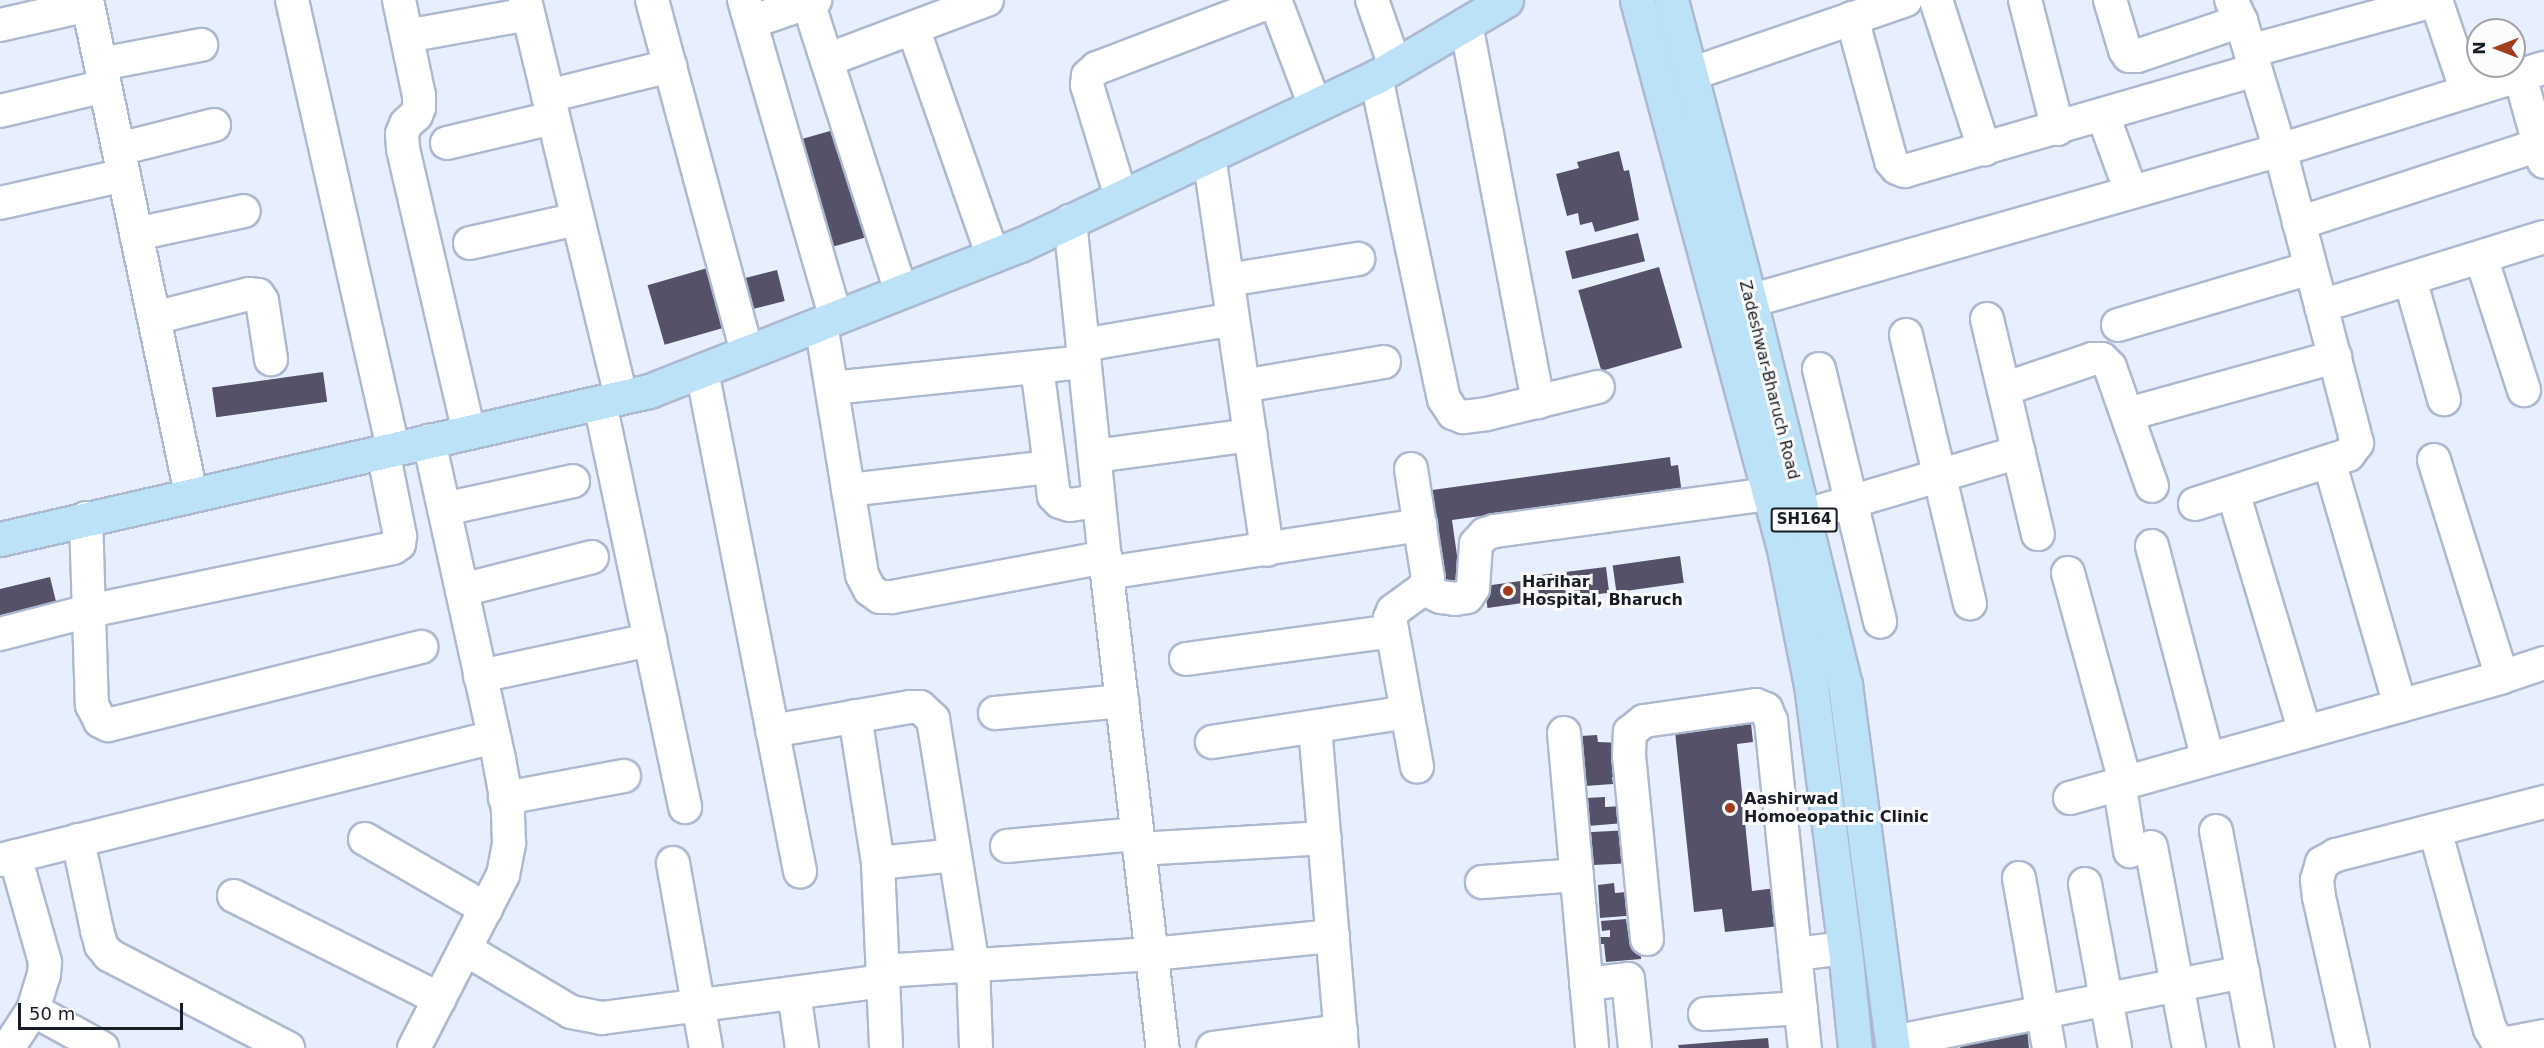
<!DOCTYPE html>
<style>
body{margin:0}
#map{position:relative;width:2544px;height:1048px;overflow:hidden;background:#e7effe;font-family:"DejaVu Sans",sans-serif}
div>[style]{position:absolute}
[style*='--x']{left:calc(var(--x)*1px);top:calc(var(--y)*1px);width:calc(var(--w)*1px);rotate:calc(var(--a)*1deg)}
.building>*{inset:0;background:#545168;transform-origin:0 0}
.roads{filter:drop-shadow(2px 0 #acb9d1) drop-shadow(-2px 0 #acb9d1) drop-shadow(0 2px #acb9d1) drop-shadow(0 -2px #acb9d1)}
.minor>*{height:32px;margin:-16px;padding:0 16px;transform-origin:16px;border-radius:16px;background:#fff}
.major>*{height:33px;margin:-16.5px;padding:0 16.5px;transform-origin:16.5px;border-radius:16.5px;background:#bce2f8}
.dots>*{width:16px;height:16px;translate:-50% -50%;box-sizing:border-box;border:3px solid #fcfcfc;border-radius:50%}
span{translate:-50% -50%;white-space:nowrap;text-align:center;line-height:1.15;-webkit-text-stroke:6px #fcfcfc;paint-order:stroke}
.shield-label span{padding:2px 4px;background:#fcfcfc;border:2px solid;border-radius:4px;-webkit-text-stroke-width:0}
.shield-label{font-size:15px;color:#181d25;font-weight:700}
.street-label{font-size:16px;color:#181d25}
.poi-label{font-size:16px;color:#181d25;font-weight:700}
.left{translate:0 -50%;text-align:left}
.north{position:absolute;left:2466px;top:18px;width:60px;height:60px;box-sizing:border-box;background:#fcfcfc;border:2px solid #a1a3a6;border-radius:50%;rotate:270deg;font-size:16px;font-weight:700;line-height:24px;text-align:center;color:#181d25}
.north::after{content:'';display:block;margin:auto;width:21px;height:27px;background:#a33b1b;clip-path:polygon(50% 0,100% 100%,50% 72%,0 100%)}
.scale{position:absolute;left:18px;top:1003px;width:165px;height:27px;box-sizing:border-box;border:3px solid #181d25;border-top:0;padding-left:8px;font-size:18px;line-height:21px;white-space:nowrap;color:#181d25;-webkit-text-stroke:4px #fcfcfc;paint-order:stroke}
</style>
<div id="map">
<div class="building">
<i style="left:837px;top:129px;width:112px;height:42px;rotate:74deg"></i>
<i style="clip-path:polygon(1619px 151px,1624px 171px,1629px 170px,1639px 220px,1595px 232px,1592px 222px,1580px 225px,1578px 213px,1567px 216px,1556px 174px,1579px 168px,1577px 162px)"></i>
<i style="left:1638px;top:233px;width:29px;height:75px;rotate:76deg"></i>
<i style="left:711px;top:267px;width:62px;height:66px;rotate:74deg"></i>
<i style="left:1659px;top:267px;width:84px;height:84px;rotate:74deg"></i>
<i style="left:777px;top:270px;width:32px;height:39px;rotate:76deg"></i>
<i style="left:323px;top:372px;width:30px;height:112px;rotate:82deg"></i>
<i style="clip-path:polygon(1670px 457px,1671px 466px,1678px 465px,1682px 494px,1626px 501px,1626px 496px,1452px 520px,1461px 584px,1438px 587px,1425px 491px)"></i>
<i style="left:1680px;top:556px;width:27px;height:68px;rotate:82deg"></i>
<i style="left:1606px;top:567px;width:26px;height:70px;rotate:83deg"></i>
<i style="clip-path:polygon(50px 577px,59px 614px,0 628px,0 589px)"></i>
<i style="left:1528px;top:580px;width:22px;height:44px;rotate:82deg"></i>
<i style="clip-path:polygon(1750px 714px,1753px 742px,1737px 744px,1752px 891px,1776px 888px,1780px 926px,1725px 932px,1722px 909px,1694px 912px,1674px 722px)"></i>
<i style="clip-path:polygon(1597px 735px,1598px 742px,1621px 743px,1624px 776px,1612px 777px,1613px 784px,1585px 786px,1581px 736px)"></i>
<i style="clip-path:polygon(1605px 797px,1605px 807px,1623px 806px,1624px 823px,1588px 826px,1586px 798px)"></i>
<i style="left:1631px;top:830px;width:33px;height:44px;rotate:87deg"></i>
<i style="clip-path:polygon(1614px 883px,1615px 893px,1626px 892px,1627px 895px,1636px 895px,1638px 915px,1600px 918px,1598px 885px)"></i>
<i style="clip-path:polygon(1626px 919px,1628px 933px,1639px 932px,1641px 959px,1606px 962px,1604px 944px,1601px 944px,1600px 937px,1610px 937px,1610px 930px,1602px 931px,1601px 921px)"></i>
<i style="clip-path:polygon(2026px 1018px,2029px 1048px,1960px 1048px,1967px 1038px)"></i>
<i style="clip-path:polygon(1768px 1038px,1769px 1048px,1679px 1048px,1678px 1045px)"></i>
</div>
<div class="roads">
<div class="minor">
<i style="--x:87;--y:0;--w:505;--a:78.11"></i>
<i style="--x:292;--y:0;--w:460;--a:77.3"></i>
<i style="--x:399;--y:0;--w:98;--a:78.2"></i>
<i style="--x:419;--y:96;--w:12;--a:90"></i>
<i style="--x:419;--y:108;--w:8;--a:113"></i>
<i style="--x:416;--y:115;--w:13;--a:138"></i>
<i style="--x:406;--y:124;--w:11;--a:112"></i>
<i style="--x:402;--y:134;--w:15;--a:86"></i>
<i style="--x:403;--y:149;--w:291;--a:76.9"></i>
<i style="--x:525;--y:0;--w:409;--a:76.4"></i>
<i style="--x:652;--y:0;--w:366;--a:74.9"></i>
<i style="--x:744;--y:0;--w:331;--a:73.9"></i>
<i style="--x:1275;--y:0;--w:113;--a:69.3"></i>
<i style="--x:1372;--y:0;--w:70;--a:70.8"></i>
<i style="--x:1936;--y:0;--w:157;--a:72.1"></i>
<i style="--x:2025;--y:0;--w:133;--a:75.7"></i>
<i style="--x:2110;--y:0;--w:52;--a:73.3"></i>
<i style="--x:2125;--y:50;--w:7;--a:56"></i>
<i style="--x:2129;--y:56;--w:8;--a:0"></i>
<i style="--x:2137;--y:56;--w:110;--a:-18.6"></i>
<i style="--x:2436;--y:0;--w:97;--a:71.4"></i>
<i style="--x:808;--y:2;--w:305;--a:72.2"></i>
<i style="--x:1852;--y:18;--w:148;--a:74.7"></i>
<i style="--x:1891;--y:161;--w:9;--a:49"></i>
<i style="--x:1897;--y:168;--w:9;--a:21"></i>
<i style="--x:1905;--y:171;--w:365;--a:-16.1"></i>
<i style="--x:751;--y:22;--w:68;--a:-19"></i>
<i style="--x:1466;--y:24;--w:385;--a:79.2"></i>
<i style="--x:0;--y:25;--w:90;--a:-12.8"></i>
<i style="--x:913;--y:28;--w:242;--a:70.7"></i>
<i style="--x:407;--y:36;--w:123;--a:-10.3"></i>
<i style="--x:2250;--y:51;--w:193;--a:-15.3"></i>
<i style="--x:827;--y:60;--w:171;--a:-20.6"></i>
<i style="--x:101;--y:64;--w:102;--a:-10.8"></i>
<i style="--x:1691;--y:74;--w:227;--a:-19"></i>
<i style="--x:2520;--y:76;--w:89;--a:74.4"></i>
<i style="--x:1376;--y:77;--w:329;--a:78.1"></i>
<i style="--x:1444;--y:399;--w:17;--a:57"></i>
<i style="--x:1453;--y:413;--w:11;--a:22"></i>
<i style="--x:1463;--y:417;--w:24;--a:-7"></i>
<i style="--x:1487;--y:414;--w:114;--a:-13.7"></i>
<i style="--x:548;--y:96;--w:126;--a:-13.8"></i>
<i style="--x:0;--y:111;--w:108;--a:-13.4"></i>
<i style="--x:2103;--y:115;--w:82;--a:70"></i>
<i style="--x:447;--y:143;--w:109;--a:-13.3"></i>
<i style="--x:119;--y:149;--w:98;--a:-14.2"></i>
<i style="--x:1209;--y:156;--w:398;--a:81.6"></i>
<i style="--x:1121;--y:197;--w:117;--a:-106.9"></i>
<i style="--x:1087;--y:85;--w:9;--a:-84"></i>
<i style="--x:1088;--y:76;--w:12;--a:-42"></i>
<i style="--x:1097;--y:68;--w:191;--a:-20.9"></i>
<i style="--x:0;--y:203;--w:127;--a:-12.7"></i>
<i style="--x:1070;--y:221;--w:338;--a:84.1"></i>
<i style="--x:1105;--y:557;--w:494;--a:83.3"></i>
<i style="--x:2299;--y:223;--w:252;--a:-18"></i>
<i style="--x:136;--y:234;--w:110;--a:-12"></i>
<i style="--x:470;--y:243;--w:110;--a:-12.6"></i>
<i style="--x:2481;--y:257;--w:140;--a:72.1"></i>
<i style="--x:2410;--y:279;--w:125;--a:74.2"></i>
<i style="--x:1228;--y:280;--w:132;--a:-9.2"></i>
<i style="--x:1750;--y:301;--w:551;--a:-15.9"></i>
<i style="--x:2280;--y:150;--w:276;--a:-17.3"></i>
<i style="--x:2321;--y:306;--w:233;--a:-17.2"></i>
<i style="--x:154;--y:318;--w:98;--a:-14.2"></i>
<i style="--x:249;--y:294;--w:9;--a:6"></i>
<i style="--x:258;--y:295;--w:7;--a:56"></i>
<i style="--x:262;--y:301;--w:59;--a:81.2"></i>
<i style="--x:1987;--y:319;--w:221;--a:76.7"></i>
<i style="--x:821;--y:324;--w:254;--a:80.7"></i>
<i style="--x:862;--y:575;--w:17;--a:62"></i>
<i style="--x:870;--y:590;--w:12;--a:35"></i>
<i style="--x:880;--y:597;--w:12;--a:0"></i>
<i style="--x:892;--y:597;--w:217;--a:-10.6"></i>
<i style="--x:2118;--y:325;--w:201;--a:-16.5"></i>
<i style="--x:1906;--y:335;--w:276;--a:76.6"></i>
<i style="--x:1083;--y:345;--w:152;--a:-9.8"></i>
<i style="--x:1037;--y:367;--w:130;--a:82.5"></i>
<i style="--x:1054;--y:496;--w:8;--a:45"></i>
<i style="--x:1060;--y:502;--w:10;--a:17"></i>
<i style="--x:1070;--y:505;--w:29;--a:-8"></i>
<i style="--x:1819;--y:369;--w:260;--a:76.4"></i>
<i style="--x:702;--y:371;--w:510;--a:78.91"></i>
<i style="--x:1243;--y:386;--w:143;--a:-9.7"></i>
<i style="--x:832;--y:388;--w:254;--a:-5.9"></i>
<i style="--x:2004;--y:389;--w:93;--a:-18.8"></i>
<i style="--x:2092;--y:359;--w:10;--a:0"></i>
<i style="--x:2102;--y:359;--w:11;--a:45"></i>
<i style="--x:2110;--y:367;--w:126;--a:70.6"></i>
<i style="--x:600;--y:403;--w:413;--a:78.1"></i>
<i style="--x:2128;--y:414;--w:215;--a:-15.4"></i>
<i style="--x:1095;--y:456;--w:157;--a:-7.7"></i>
<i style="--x:2434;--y:460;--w:227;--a:72.6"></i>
<i style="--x:2329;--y:461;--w:255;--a:73.8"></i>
<i style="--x:1411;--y:469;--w:111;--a:81.2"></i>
<i style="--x:1428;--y:579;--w:11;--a:117"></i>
<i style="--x:1423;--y:589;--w:37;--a:144"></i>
<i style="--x:1393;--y:611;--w:8;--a:113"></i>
<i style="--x:1390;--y:618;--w:151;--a:79.7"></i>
<i style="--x:848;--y:490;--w:203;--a:-6.5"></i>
<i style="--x:2233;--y:492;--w:251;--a:73.3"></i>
<i style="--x:2195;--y:504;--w:161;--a:-17.8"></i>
<i style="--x:2348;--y:455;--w:15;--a:-53"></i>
<i style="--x:2357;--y:443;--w:303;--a:-104.7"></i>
<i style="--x:2280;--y:150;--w:135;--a:-106.8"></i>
<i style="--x:2241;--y:21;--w:23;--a:-115"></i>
<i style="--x:444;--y:509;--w:132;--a:-12.2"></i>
<i style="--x:1803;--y:516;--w:225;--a:-16.5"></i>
<i style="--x:86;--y:518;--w:187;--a:88.2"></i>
<i style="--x:92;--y:705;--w:18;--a:63"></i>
<i style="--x:100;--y:721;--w:9;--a:27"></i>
<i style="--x:108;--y:725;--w:323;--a:-14"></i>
<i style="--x:2152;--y:546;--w:220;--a:75.3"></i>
<i style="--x:1107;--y:573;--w:317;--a:-8.7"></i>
<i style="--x:2068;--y:573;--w:217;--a:74.7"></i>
<i style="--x:2125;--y:782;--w:8;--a:130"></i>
<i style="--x:2120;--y:788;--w:64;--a:81"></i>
<i style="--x:1423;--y:589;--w:20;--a:24"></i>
<i style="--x:1441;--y:597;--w:14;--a:8"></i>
<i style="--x:1455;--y:599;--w:12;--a:-9"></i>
<i style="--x:1467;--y:597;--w:11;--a:-56"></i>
<i style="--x:1473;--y:588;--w:44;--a:-86.1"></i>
<i style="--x:1476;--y:544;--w:13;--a:-48"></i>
<i style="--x:1485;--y:534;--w:10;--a:-17"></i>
<i style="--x:1495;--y:531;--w:275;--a:-7.7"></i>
<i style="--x:462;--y:590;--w:134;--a:-14.2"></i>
<i style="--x:0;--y:634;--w:92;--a:-14.5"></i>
<i style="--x:89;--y:611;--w:310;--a:-11.7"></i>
<i style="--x:393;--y:548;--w:7;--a:-34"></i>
<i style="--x:399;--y:544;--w:8;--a:-83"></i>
<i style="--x:400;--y:536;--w:87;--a:-101.3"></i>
<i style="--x:1186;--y:659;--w:208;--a:-7.7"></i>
<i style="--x:480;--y:676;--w:174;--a:-12"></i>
<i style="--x:995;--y:713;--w:128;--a:-5.4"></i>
<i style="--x:855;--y:716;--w:149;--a:81.1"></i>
<i style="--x:878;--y:863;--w:185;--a:87.5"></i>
<i style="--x:1315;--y:727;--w:322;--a:85.2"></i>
<i style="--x:772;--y:731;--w:140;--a:-9.9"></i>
<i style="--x:910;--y:707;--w:10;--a:0"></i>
<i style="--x:920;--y:707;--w:18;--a:43"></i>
<i style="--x:933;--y:719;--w:249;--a:80.8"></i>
<i style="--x:973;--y:965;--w:83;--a:87.9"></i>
<i style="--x:1564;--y:733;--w:316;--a:84.9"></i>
<i style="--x:1212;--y:742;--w:197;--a:-8.7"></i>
<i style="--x:505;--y:798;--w:121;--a:-10.5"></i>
<i style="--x:2070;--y:798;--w:449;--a:-15.6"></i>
<i style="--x:2502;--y:677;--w:44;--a:-18.4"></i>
<i style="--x:2435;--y:830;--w:206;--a:74.6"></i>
<i style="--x:2490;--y:1029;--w:12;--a:59"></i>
<i style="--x:2496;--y:1039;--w:9;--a:36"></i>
<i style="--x:2503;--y:1044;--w:42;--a:-11"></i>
<i style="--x:2216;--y:831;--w:221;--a:79.3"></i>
<i style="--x:365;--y:839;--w:140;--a:30"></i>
<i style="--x:78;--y:840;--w:92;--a:78.1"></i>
<i style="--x:97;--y:930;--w:16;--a:75"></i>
<i style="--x:101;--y:945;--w:13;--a:51"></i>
<i style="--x:109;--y:955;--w:202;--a:27.5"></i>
<i style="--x:1007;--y:846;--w:131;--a:-5.3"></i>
<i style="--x:2151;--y:847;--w:205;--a:79.3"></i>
<i style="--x:1139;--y:849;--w:186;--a:-3.4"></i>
<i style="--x:0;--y:860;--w:509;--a:-13.98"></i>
<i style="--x:673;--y:863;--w:188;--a:79.9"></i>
<i style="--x:878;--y:863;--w:77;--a:-5.9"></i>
<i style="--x:2019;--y:878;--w:173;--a:80"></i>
<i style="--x:1482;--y:882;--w:95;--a:-4.2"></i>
<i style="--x:2085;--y:884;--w:167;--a:79.6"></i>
<i style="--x:234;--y:896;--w:230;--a:26.6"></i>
<i style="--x:1647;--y:939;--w:184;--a:-95.6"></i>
<i style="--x:1629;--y:756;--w:24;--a:-88"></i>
<i style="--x:1630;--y:732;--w:18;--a:-38"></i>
<i style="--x:1644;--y:721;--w:113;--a:-8.1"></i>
<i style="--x:1756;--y:705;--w:11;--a:22"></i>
<i style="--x:1766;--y:709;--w:13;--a:67"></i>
<i style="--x:1771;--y:721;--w:329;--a:84.1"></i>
<i style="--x:465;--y:949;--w:123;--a:30.7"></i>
<i style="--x:571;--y:1012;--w:32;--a:11"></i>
<i style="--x:602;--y:1018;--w:283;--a:-7.5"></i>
<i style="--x:1795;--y:954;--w:50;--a:-6.8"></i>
<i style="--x:882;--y:971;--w:271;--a:-3.6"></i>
<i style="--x:1152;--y:954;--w:182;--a:-5.7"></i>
<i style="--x:1586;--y:984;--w:42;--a:-6.8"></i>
<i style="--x:1628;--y:979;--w:69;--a:84.2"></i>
<i style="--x:794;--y:993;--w:56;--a:81.7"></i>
<i style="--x:33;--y:1010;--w:79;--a:28.8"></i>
<i style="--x:1705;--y:1014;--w:96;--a:-3.6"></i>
<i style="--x:1893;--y:1042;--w:357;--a:-11.3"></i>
<i style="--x:8;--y:1048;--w:45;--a:-56.7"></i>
<i style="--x:33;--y:1010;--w:37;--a:-73"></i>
<i style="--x:44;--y:975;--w:13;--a:-86"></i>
<i style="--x:45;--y:962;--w:110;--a:-105.8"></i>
<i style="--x:414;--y:1048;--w:195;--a:-62.8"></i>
<i style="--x:503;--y:875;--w:33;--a:-79"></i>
<i style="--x:509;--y:843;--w:34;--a:-92"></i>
<i style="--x:508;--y:809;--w:51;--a:-100.2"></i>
<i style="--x:499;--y:759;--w:326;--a:-102.4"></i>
<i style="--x:1213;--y:1048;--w:129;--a:-7.6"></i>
<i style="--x:2353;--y:1048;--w:155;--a:-102.7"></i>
<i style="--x:2319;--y:897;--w:17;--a:-97"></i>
<i style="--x:2317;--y:880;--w:18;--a:-74"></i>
<i style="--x:2322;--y:863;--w:16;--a:-30"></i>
<i style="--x:2336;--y:855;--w:215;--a:-14.3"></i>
</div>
<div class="major">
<i style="--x:1637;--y:0;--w:568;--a:75.01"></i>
<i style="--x:1784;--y:549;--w:139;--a:78.8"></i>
<i style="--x:1811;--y:685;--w:276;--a:82.7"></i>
<i style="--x:1846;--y:959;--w:89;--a:84.2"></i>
<i style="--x:1671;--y:0;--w:311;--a:75.3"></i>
<i style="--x:1750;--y:301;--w:396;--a:76.1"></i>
<i style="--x:1845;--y:685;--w:366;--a:82.5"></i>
<i style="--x:0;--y:539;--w:666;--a:-12.85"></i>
<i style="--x:649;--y:391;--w:399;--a:-21.5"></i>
<i style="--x:1020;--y:245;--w:394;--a:-25.3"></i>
<i style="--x:1376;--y:77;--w:151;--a:-30.6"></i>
</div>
</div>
<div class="dots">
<i style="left:1508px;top:591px;background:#a33b1b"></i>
<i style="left:1730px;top:808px;background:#a33b1b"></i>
</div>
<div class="shield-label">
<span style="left:1804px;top:520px">SH164</span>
</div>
<div class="street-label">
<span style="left:1769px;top:380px;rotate:76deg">Zadeshwar-Bharuch Road</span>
</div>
<div class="poi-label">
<span class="left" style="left:1522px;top:591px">Harihar<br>Hospital, Bharuch</span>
<span class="left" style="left:1744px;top:808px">Aashirwad<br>Homoeopathic Clinic</span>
</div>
<div class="north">N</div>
<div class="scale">50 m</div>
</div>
